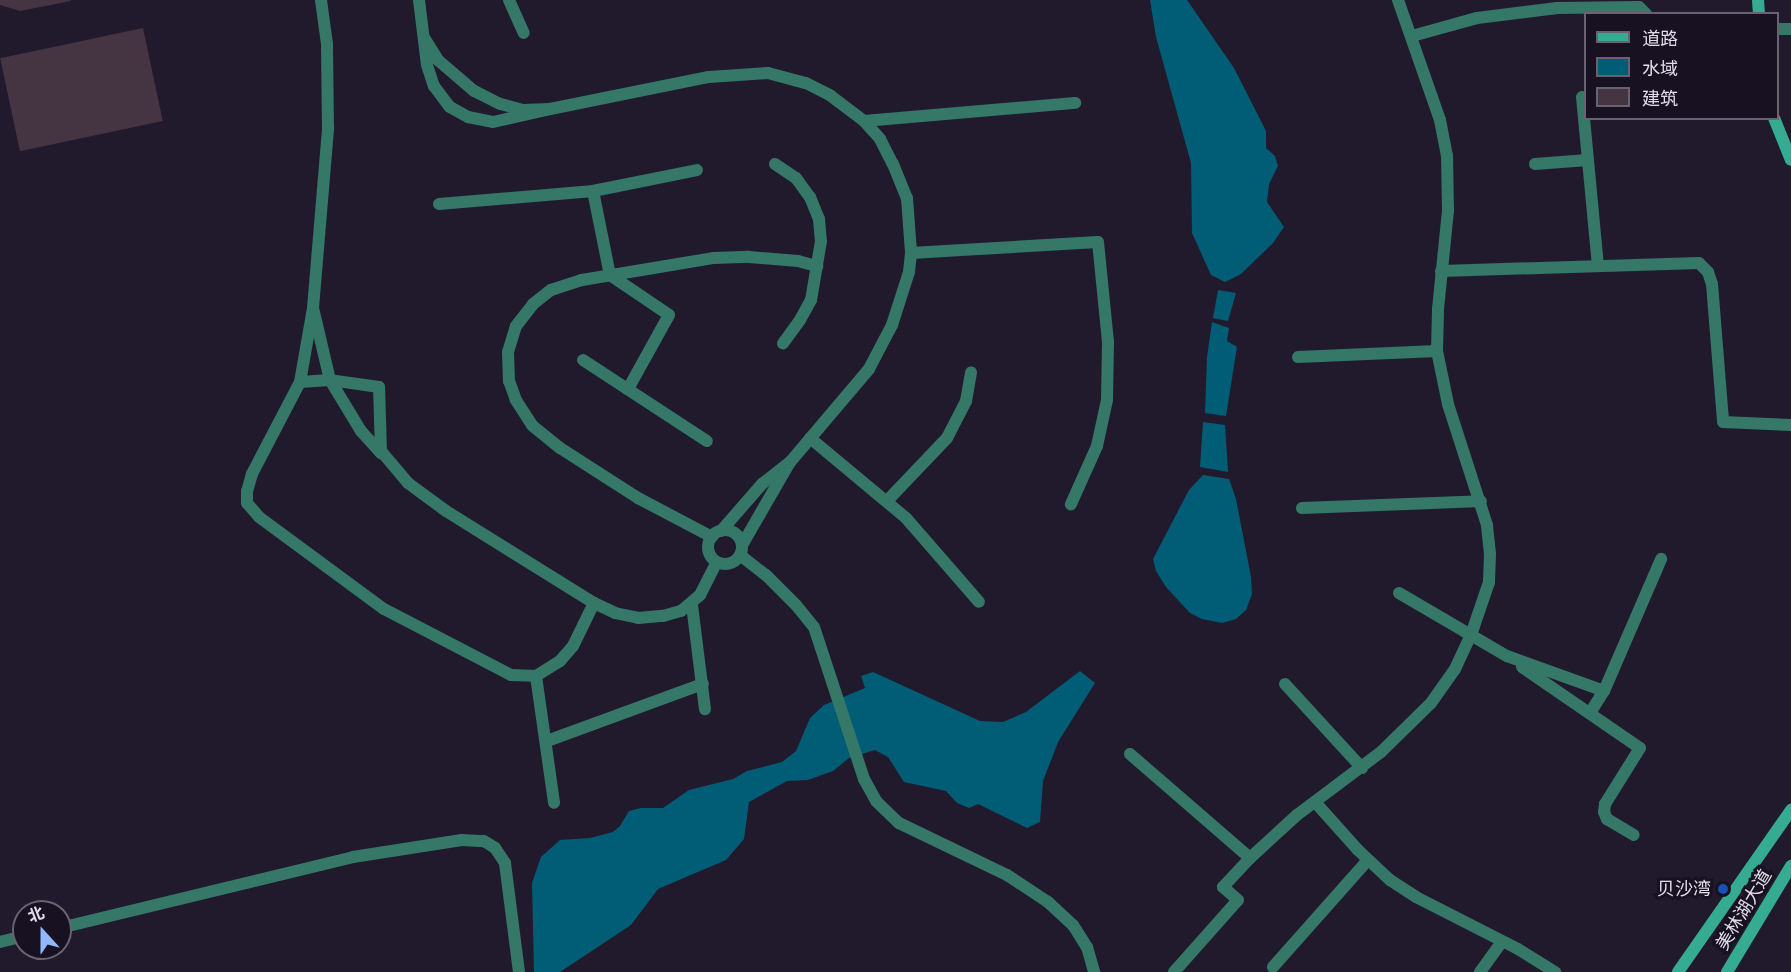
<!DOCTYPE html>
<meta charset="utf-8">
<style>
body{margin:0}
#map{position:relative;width:1791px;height:972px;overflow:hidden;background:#211a2c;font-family:"Fira Sans","Noto Sans SC",sans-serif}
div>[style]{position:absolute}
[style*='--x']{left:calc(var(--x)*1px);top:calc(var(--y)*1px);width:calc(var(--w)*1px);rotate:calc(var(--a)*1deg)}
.water>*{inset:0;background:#005d75}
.building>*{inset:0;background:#453442;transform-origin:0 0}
.street>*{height:12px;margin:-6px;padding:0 6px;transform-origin:6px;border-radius:6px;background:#357868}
.street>.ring{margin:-6px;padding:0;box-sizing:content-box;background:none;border:12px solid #357868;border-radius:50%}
.secondary>*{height:12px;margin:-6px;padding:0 6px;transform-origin:6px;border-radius:6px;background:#35ac92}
.dots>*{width:16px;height:16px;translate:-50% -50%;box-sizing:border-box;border:3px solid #181122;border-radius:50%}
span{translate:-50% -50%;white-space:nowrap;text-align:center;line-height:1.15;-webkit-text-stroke:6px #181122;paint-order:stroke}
.poi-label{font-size:18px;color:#e0dce8}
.right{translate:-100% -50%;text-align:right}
.street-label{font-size:18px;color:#e0dce8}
.legend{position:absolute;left:1584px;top:12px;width:195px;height:108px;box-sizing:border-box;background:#181122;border:2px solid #686271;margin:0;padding:8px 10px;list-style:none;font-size:18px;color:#e0dce8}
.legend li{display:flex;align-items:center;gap:12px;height:30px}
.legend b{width:30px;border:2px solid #686271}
.north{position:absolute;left:12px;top:900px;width:60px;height:60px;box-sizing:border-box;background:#181122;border:2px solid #686271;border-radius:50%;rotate:339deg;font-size:16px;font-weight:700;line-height:24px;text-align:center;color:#e0dce8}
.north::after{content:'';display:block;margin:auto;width:21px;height:27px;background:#91b8fd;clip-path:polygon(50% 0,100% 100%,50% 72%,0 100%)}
</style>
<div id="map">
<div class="water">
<i style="clip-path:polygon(1150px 0,1187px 0,1234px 68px,1266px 131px,1266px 148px,1275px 156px,1278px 166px,1269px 184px,1267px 202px,1284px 227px,1273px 243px,1241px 274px,1225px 282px,1211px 275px,1192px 233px,1191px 163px,1156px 37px)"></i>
<i style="clip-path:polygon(1218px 290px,1236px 293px,1228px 321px,1213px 318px)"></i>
<i style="clip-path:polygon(1212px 322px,1229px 328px,1227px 341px,1237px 347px,1226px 416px,1205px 413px,1207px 357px)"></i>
<i style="clip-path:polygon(1203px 422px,1225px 425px,1228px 472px,1200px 467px)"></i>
<i style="clip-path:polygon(1203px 475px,1229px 479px,1236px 499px,1251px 577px,1252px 594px,1246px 610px,1236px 619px,1222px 623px,1202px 619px,1190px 613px,1166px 587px,1156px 571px,1153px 559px,1189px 490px)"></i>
<i style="clip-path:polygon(1080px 671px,1095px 683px,1058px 742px,1043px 781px,1040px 822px,1027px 828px,978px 804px,969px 808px,957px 803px,946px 791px,904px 782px,888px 757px,875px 750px,849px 758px,833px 771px,808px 780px,787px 781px,749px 802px,744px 839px,726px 860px,658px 889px,631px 925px,560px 972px,534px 972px,532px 883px,541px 857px,560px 840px,590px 838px,613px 832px,620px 826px,629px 811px,641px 808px,663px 808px,689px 790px,733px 779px,747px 771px,782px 762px,796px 751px,810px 718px,824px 705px,865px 688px,861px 676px,873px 672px,980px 721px,1003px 722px,1026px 712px)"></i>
</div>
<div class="building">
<i style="clip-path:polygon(0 0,70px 0,71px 1px,20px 11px,0 5px)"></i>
<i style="left:143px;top:28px;width:95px;height:146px;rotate:78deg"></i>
</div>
<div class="street">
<i style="--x:419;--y:0;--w:65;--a:83"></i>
<i style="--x:427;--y:65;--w:22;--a:72"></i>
<i style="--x:434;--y:86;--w:26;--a:53"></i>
<i style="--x:450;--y:107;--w:21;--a:29"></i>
<i style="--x:468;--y:117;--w:25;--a:11"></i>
<i style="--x:493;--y:122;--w:58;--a:-12.8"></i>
<i style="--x:550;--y:109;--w:27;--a:178"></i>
<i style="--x:523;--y:110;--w:24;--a:-165"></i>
<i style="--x:500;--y:104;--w:29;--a:-153"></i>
<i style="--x:474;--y:91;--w:48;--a:-139.3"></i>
<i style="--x:438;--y:60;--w:25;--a:-122"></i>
<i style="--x:509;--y:0;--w:36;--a:66"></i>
<i style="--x:1778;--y:29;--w:13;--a:0"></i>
<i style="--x:1412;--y:36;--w:67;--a:-15.5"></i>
<i style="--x:1477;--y:18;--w:81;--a:-7.1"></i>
<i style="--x:1557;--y:8;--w:82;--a:-0.7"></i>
<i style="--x:1639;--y:7;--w:10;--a:45"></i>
<i style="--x:1582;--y:97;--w:169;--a:84.6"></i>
<i style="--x:550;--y:109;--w:162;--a:-11.4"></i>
<i style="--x:709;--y:77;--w:59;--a:-3.9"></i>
<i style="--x:768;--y:73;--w:39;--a:15"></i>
<i style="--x:806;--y:83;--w:28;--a:27"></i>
<i style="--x:831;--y:96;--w:41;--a:37.1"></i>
<i style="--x:864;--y:121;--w:24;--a:48"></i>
<i style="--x:880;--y:139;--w:28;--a:63"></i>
<i style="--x:893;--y:164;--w:37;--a:68"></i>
<i style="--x:907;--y:198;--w:55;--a:85.8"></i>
<i style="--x:911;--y:253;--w:19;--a:96"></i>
<i style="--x:909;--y:272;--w:56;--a:107.8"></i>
<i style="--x:892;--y:325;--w:50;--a:117.6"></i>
<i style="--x:869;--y:369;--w:122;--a:130.3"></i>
<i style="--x:864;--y:121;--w:212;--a:-4.9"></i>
<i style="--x:775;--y:164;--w:25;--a:34"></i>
<i style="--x:796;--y:178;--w:24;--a:54"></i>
<i style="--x:810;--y:197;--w:24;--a:68"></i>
<i style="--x:819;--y:219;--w:22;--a:85"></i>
<i style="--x:821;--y:241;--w:60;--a:99.6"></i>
<i style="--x:811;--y:300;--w:23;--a:119"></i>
<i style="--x:800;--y:320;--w:29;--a:126"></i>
<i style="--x:1535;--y:164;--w:53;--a:-4.3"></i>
<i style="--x:593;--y:191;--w:86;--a:78.6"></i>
<i style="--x:610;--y:275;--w:71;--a:34.1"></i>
<i style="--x:669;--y:315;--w:85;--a:119"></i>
<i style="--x:439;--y:204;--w:155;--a:-4.8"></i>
<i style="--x:593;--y:191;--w:106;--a:-11.4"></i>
<i style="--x:911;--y:253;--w:187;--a:-3.4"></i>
<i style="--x:1098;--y:242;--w:100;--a:84.3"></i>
<i style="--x:1108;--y:342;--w:58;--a:91"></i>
<i style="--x:1107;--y:400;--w:47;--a:102.3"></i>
<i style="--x:1097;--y:446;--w:64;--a:114.1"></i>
<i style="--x:1441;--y:271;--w:258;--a:-1.8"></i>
<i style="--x:1699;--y:263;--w:13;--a:45"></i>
<i style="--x:1708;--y:272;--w:13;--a:72"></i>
<i style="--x:1712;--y:284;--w:138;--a:85.4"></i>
<i style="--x:1723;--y:422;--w:68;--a:2.5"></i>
<i style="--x:313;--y:308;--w:181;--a:-85.2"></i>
<i style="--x:328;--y:128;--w:84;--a:-90.7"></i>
<i style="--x:327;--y:44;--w:44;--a:-97.8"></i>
<i style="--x:1298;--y:357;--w:139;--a:-2.5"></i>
<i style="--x:583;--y:360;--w:148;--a:33.2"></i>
<i style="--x:330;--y:380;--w:60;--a:58.7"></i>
<i style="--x:361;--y:431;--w:30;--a:48"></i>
<i style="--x:381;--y:453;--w:66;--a:-91.7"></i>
<i style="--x:379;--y:387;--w:49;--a:-171.9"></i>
<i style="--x:330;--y:380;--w:30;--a:176"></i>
<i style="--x:300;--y:382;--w:75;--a:-80"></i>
<i style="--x:313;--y:308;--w:74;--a:76.7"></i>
<i style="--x:300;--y:382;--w:104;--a:117.6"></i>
<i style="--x:252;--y:474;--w:18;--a:106"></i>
<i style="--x:247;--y:491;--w:12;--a:90"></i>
<i style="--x:247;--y:503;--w:18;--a:49"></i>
<i style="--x:259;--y:517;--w:155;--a:36.4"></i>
<i style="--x:384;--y:609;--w:143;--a:27.5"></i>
<i style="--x:511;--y:675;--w:25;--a:2"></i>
<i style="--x:536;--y:676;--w:28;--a:-32"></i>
<i style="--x:560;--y:661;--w:20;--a:-49"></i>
<i style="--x:573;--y:646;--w:48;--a:-64"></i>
<i style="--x:810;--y:438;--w:125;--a:39.8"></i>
<i style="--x:906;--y:518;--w:111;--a:49"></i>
<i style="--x:381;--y:451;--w:42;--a:49.8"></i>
<i style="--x:408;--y:483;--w:47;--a:36.4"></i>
<i style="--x:446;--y:511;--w:174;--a:31.9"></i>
<i style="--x:594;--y:603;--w:23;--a:25"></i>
<i style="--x:615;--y:613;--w:24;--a:12"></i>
<i style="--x:638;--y:618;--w:25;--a:-5"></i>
<i style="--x:663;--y:616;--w:19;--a:-16"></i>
<i style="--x:681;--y:611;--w:25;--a:-40"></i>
<i style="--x:700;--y:595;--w:37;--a:-63"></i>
<i style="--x:887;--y:501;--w:87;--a:-46.4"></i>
<i style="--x:947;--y:438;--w:42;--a:-62.8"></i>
<i style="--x:966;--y:401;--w:29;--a:-80"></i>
<i style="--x:1302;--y:508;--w:179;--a:-2.2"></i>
<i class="ring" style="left:708px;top:530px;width:22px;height:22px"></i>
<i style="--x:721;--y:531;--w:62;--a:-48.9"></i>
<i style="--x:762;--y:484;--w:36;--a:-38"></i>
<i style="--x:790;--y:462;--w:96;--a:120"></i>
<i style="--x:712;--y:537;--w:84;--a:-152.2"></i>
<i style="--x:638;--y:498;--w:93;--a:-147.3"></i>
<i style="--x:560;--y:448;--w:36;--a:-141"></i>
<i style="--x:532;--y:425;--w:30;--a:-123"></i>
<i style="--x:516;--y:400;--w:20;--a:-110"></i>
<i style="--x:509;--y:381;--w:29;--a:-92"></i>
<i style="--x:508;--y:352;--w:27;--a:-73"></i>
<i style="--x:516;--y:326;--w:28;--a:-52"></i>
<i style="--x:533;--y:304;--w:23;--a:-38"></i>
<i style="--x:551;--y:290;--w:33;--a:-18"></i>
<i style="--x:582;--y:280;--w:134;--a:-9.5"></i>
<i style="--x:714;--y:258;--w:35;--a:-2"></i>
<i style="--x:749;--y:257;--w:49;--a:4.7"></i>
<i style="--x:798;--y:261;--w:20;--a:15"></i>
<i style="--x:740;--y:555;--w:33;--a:38"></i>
<i style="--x:766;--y:575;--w:42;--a:45"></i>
<i style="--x:796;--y:605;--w:28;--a:51"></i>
<i style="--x:814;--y:627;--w:160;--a:71.8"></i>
<i style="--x:864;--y:779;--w:25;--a:61"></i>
<i style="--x:876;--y:801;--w:32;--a:44"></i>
<i style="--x:899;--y:823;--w:120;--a:25.7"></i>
<i style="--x:1007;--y:875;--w:49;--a:33.4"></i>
<i style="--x:1048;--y:902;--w:34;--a:43"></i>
<i style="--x:1073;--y:925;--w:26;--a:58"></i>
<i style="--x:1087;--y:947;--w:26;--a:74"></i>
<i style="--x:1399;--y:593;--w:125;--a:30.3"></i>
<i style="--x:1507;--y:656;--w:103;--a:19.8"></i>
<i style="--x:1604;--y:691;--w:144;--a:-66.6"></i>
<i style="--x:692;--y:605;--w:105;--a:82.9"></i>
<i style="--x:1522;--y:667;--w:143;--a:34.5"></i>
<i style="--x:1640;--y:748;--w:66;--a:122"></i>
<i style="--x:1605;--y:804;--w:8;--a:97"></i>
<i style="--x:1604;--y:812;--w:8;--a:67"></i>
<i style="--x:1607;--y:819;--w:31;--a:31"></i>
<i style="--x:536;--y:676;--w:128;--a:81.9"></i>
<i style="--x:1285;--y:684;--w:114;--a:47.5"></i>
<i style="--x:1590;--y:713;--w:26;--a:-58"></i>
<i style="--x:547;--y:741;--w:166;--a:-20.1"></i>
<i style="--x:1130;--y:754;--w:159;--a:40.9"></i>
<i style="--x:1315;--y:802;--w:64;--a:48.1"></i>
<i style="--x:1358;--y:850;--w:44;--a:43.2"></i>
<i style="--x:1390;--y:880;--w:31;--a:33"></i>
<i style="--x:1416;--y:897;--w:114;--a:27"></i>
<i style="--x:1518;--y:949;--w:44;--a:31.9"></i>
<i style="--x:60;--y:928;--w:301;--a:-13.6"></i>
<i style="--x:353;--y:857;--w:110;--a:-8.9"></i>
<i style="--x:462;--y:840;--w:22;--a:3"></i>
<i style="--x:484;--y:841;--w:13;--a:32"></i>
<i style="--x:495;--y:848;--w:18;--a:56"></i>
<i style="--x:505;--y:863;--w:110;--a:82.7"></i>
<i style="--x:0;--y:942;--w:25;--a:-14"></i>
<i style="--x:1273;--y:967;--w:143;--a:-48.4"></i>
<i style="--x:1174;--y:972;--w:96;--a:-48.4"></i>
<i style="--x:1238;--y:900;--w:20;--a:-139"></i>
<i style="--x:1223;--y:887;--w:40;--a:-47"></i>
<i style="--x:1250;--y:858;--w:64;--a:-42.5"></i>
<i style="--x:1297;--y:815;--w:105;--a:-36.9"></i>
<i style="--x:1381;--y:752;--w:70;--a:-44.4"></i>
<i style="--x:1431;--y:703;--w:42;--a:-54.8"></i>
<i style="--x:1455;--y:669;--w:38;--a:-65"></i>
<i style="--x:1471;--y:635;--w:56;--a:-71.2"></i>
<i style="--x:1489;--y:582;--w:28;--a:-88"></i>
<i style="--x:1490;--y:554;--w:29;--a:-96"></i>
<i style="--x:1487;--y:525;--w:127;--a:-107.9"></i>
<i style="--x:1448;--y:404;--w:54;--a:-101.7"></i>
<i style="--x:1437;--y:351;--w:42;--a:-88.6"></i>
<i style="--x:1438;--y:309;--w:99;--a:-84.2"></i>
<i style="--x:1448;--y:211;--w:55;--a:-91"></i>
<i style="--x:1447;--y:156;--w:37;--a:-101"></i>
<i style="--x:1440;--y:120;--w:127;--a:-109.3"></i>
<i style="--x:1480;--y:972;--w:37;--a:-54"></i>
</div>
<div class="secondary">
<i style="--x:1758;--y:0;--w:14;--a:86"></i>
<i style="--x:1774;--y:118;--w:45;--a:68"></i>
<i style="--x:1678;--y:972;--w:198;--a:-55.1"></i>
<i style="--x:1727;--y:972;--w:124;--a:-58.9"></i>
</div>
<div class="dots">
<i style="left:1723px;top:889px;background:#1a4fb4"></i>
</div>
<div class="poi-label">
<span class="right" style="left:1711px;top:889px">贝沙湾</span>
</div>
<div class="street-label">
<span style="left:1744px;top:910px;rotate:-59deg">美林湖大道</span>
</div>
<ul class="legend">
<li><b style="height:8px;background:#35ac92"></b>道路</li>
<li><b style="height:16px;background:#005d75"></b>水域</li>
<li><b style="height:16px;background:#453442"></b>建筑</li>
</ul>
<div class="north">北</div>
</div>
